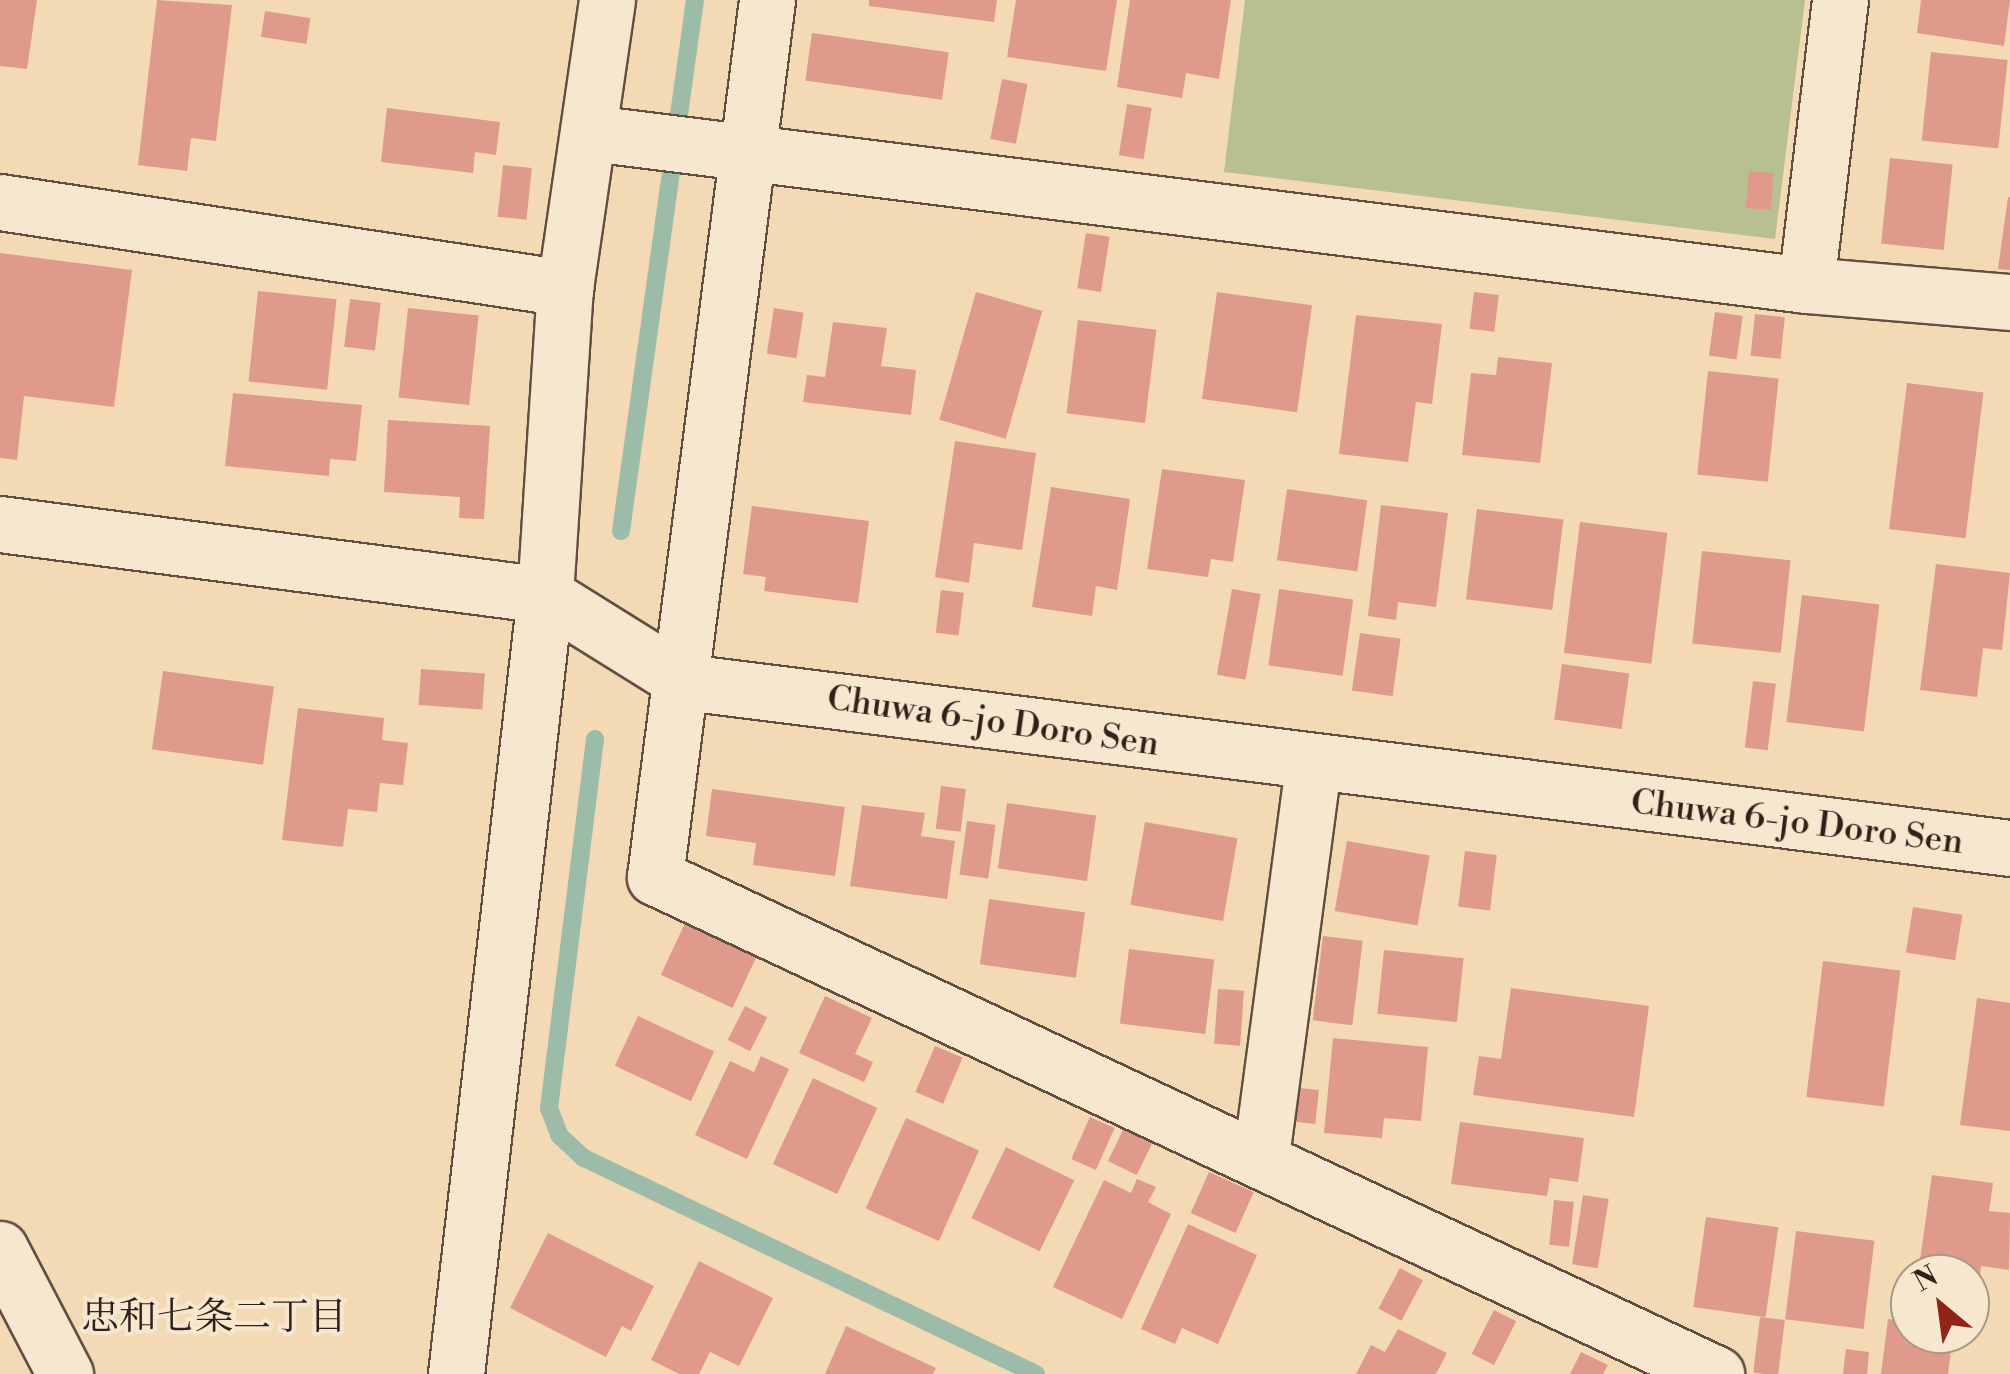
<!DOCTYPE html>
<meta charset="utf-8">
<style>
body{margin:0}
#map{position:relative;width:2010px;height:1374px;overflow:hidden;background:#f3dab5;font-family:"Libre Bodoni","Noto Serif JP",serif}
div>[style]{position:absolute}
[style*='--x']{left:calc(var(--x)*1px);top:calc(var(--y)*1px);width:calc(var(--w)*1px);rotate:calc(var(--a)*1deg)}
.green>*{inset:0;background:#b8c090}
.stream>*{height:18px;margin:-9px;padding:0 9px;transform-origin:9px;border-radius:9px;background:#9cbba9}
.building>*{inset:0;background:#df9a8b;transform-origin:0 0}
.roads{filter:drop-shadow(2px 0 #624f42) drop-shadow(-2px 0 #624f42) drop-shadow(0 2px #624f42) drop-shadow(0 -2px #624f42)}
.minor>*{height:55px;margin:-27.5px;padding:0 27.5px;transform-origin:27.5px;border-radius:27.5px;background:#f7e7cf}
span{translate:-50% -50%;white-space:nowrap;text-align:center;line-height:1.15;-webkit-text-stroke:8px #f7e7cf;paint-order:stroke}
.street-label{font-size:35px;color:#31211b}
.neighbourhood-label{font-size:38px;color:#31211b}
.north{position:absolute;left:1890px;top:1254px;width:100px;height:100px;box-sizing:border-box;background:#f7e7cf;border:2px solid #a89887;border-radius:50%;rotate:331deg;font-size:28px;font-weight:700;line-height:40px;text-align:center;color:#31211b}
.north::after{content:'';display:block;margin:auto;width:35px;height:45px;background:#8f2418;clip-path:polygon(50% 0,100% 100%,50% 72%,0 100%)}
</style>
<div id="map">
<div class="green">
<i style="clip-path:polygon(1245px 0,1805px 0,1775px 239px,1224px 172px)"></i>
</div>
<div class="stream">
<i style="--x:621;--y:531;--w:536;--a:-82.07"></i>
<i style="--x:595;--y:739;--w:372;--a:97.1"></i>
<i style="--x:549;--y:1108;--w:30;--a:69"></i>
<i style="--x:560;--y:1136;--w:33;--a:43"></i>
<i style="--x:584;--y:1158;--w:501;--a:25.54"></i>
</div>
<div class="building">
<i style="clip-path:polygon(0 0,37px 0,27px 69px,0 66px)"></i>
<i style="clip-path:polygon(157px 0,232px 5px,216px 141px,191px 138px,187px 171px,138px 165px)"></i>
<i style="clip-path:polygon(869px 0,997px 0,994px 22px,869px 6px)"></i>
<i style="clip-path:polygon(1016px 0,1117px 0,1106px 71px,1007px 57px)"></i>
<i style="clip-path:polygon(1130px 0,1231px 0,1219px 79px,1186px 73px,1182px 98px,1117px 87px)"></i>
<i style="clip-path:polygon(1921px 0,2010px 0,2004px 46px,1917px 33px)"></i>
<i style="left:265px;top:11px;width:46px;height:26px;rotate:9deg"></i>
<i style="left:812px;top:33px;width:138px;height:48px;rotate:8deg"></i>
<i style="left:1931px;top:52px;width:77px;height:89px;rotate:6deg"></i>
<i style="left:1002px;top:79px;width:26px;height:61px;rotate:11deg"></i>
<i style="left:1127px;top:104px;width:25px;height:52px;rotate:9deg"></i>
<i style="clip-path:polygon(387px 108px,500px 122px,496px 155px,475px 152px,473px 173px,381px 162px)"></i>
<i style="left:1890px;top:158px;width:63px;height:86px;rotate:6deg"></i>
<i style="left:503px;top:165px;width:29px;height:52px;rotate:6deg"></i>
<i style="left:1749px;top:171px;width:25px;height:37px;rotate:5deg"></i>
<i style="clip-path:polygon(2008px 197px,2010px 197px,2010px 270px,1998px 269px)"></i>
<i style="left:1086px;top:233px;width:24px;height:56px;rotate:9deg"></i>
<i style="clip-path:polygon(0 253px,132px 270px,114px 407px,24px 396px,17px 460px,0 458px)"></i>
<i style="left:258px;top:291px;width:79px;height:91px;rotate:6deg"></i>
<i style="left:976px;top:292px;width:69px;height:133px;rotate:16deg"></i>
<i style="left:1217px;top:292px;width:96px;height:108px;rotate:8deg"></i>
<i style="left:1474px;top:292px;width:25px;height:37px;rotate:7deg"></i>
<i style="left:350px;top:299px;width:31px;height:48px;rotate:7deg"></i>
<i style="left:408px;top:308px;width:71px;height:90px;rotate:6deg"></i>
<i style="left:774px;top:308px;width:30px;height:46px;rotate:9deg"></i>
<i style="left:1715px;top:312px;width:28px;height:44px;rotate:8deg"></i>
<i style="left:1755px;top:314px;width:30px;height:42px;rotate:6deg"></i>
<i style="clip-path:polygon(1356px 315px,1442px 324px,1432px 404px,1416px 402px,1408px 462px,1339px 454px)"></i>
<i style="left:1078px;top:320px;width:79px;height:94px;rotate:7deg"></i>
<i style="clip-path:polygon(833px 322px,887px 328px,881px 366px,916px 370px,911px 415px,803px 402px,807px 375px,825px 377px)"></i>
<i style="clip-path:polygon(1498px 357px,1552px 363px,1540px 463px,1462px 455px,1471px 373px,1496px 375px)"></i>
<i style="left:1708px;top:371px;width:71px;height:104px;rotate:6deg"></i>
<i style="left:1907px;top:383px;width:77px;height:147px;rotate:7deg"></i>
<i style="clip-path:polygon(233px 393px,362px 405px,356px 461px,330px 459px,329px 476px,225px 466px)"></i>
<i style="clip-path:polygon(388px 420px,490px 426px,484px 519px,459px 518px,460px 497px,384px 492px)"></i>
<i style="clip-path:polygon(955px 441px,1036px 453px,1022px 550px,974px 543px,969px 583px,935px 577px)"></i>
<i style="clip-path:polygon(1162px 469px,1245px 480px,1233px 562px,1211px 559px,1208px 577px,1147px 569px)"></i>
<i style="clip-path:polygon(1051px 487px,1130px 499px,1117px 590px,1096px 586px,1092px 616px,1032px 607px)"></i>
<i style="left:1287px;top:489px;width:81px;height:72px;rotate:8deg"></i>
<i style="clip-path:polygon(1381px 505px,1448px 513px,1436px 607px,1398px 602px,1396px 620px,1368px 616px)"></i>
<i style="clip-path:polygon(752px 506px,869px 521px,858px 603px,764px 591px,766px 577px,743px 574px)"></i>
<i style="left:1477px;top:509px;width:87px;height:91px;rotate:7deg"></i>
<i style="left:1580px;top:522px;width:88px;height:132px;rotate:7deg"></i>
<i style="left:1702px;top:551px;width:89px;height:93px;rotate:6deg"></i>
<i style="clip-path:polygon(1936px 564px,2010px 573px,2002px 650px,1983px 648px,1977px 697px,1920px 690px)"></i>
<i style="left:1232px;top:589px;width:29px;height:87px;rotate:10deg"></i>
<i style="left:1279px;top:589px;width:75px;height:77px;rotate:8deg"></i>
<i style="left:941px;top:590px;width:23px;height:43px;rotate:7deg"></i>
<i style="left:1802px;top:595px;width:78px;height:128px;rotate:7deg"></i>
<i style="left:1360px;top:633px;width:41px;height:58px;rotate:8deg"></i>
<i style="left:1562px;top:664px;width:68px;height:56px;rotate:8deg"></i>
<i style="left:421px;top:669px;width:64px;height:36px;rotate:4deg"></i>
<i style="left:163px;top:671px;width:112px;height:79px;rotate:8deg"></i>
<i style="left:1753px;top:681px;width:23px;height:67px;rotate:7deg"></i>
<i style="clip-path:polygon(298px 708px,384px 718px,382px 740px,408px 743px,403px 785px,380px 783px,377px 812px,348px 809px,343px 847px,282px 840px)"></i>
<i style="left:941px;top:786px;width:25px;height:43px;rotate:7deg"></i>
<i style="clip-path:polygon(712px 789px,845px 807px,835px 876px,753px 865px,756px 843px,706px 836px)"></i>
<i style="left:1007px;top:803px;width:90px;height:66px;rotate:8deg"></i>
<i style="clip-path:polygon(862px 805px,925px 813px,921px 836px,955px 841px,947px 899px,850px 886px)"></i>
<i style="left:967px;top:821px;width:29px;height:54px;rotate:8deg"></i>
<i style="left:1145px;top:822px;width:94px;height:84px;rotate:10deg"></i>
<i style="left:1347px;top:841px;width:84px;height:71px;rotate:10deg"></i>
<i style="left:1465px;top:851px;width:32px;height:56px;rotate:7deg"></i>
<i style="left:989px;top:899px;width:97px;height:66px;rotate:8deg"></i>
<i style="left:1913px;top:907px;width:50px;height:46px;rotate:9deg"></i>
<i style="left:685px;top:923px;width:79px;height:57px;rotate:25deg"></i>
<i style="left:1323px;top:936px;width:40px;height:85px;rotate:7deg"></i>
<i style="left:1129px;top:949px;width:86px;height:75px;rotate:7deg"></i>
<i style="left:1384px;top:950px;width:80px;height:64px;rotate:6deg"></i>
<i style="left:1823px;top:961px;width:78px;height:137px;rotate:7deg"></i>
<i style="clip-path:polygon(1511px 988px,1649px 1006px,1634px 1117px,1473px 1095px,1479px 1056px,1501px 1059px)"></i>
<i style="left:1218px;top:989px;width:26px;height:55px;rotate:4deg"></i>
<i style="clip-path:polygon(825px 996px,872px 1018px,855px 1054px,873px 1062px,864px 1082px,799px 1053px)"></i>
<i style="clip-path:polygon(1977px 998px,2010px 1003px,2010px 1131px,1960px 1125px)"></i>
<i style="left:745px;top:1006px;width:25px;height:38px;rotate:27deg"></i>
<i style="left:638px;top:1016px;width:84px;height:55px;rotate:25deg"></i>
<i style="clip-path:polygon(1333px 1038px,1428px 1047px,1421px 1121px,1384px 1118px,1382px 1138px,1324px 1133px)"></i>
<i style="left:935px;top:1046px;width:30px;height:50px;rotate:23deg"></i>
<i style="clip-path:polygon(761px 1056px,789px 1069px,747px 1159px,695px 1135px,730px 1061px,754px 1072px)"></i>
<i style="left:813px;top:1078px;width:71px;height:95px;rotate:25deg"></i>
<i style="left:1299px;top:1088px;width:20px;height:34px;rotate:6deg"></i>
<i style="left:1090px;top:1117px;width:27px;height:46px;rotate:24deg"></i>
<i style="left:906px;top:1118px;width:80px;height:99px;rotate:24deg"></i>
<i style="clip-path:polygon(1460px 1122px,1584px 1138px,1578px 1182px,1550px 1178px,1547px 1196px,1451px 1184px)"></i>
<i style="left:1125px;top:1126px;width:32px;height:39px;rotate:26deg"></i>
<i style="left:1006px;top:1147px;width:76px;height:79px;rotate:26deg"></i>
<i style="left:1209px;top:1172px;width:49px;height:45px;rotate:24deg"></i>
<i style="clip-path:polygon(1932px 1175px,1993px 1183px,1989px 1211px,2010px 1213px,2009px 1270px,1981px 1266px,1978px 1291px,1970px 1290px,1970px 1274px,1918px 1274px)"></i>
<i style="clip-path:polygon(1137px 1179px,1156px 1187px,1148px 1202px,1171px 1214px,1122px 1319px,1053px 1287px,1104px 1180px,1131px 1193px)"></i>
<i style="left:1583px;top:1195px;width:26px;height:70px;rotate:9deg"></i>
<i style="left:1554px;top:1200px;width:20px;height:45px;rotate:6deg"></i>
<i style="left:1706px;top:1217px;width:73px;height:91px;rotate:8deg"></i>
<i style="clip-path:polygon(1188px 1224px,1257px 1255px,1218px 1344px,1182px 1328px,1175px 1344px,1141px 1329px)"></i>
<i style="left:1796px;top:1231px;width:79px;height:89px;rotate:7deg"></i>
<i style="clip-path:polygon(548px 1233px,654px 1286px,631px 1331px,622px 1326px,606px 1357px,510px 1308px)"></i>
<i style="clip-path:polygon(699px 1261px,773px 1298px,739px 1366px,710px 1352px,699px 1374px,679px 1374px,651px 1360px)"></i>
<i style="left:1400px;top:1268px;width:26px;height:46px;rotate:28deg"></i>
<i style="left:1494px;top:1310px;width:25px;height:49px;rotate:27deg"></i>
<i style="left:1760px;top:1317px;width:25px;height:56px;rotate:7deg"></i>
<i style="clip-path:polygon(1888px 1319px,1910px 1322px,1910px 1334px,1953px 1334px,1948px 1374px,1881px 1374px)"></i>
<i style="clip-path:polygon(846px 1326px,936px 1368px,933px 1374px,825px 1374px)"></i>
<i style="clip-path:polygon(1398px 1329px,1447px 1353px,1436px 1374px,1356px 1374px,1371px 1345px,1385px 1352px)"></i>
<i style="clip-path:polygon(1846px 1349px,1869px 1352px,1867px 1374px,1843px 1374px)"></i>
<i style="clip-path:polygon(1581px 1352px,1608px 1365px,1603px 1374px,1570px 1374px)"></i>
</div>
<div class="roads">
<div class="minor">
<i style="--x:767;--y:0;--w:884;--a:97.28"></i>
<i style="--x:655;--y:877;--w:1172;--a:25.1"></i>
<i style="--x:591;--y:133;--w:1224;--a:7.13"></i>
<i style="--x:1806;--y:285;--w:205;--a:4.8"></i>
<i style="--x:0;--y:202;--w:572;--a:8.65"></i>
<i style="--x:1806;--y:285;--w:287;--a:-83.2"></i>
<i style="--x:0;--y:524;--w:550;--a:7.42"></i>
<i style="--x:545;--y:595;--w:165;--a:31.9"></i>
<i style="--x:685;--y:682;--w:1335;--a:7.14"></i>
<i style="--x:1261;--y:1156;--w:394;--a:-82.4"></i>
<i style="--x:0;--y:1249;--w:141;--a:62.5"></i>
<i style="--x:456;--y:1374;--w:784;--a:-83.48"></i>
<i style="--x:545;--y:595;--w:308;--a:-86.3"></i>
<i style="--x:565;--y:288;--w:291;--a:-81.7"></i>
</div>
</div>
<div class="street-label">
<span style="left:993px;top:722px;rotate:8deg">Chuwa 6-jo Doro Sen</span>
<span style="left:1797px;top:823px;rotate:7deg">Chuwa 6-jo Doro Sen</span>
</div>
<div class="neighbourhood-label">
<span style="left:214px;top:1318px">忠和七条二丁目</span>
</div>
<div class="north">N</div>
</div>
